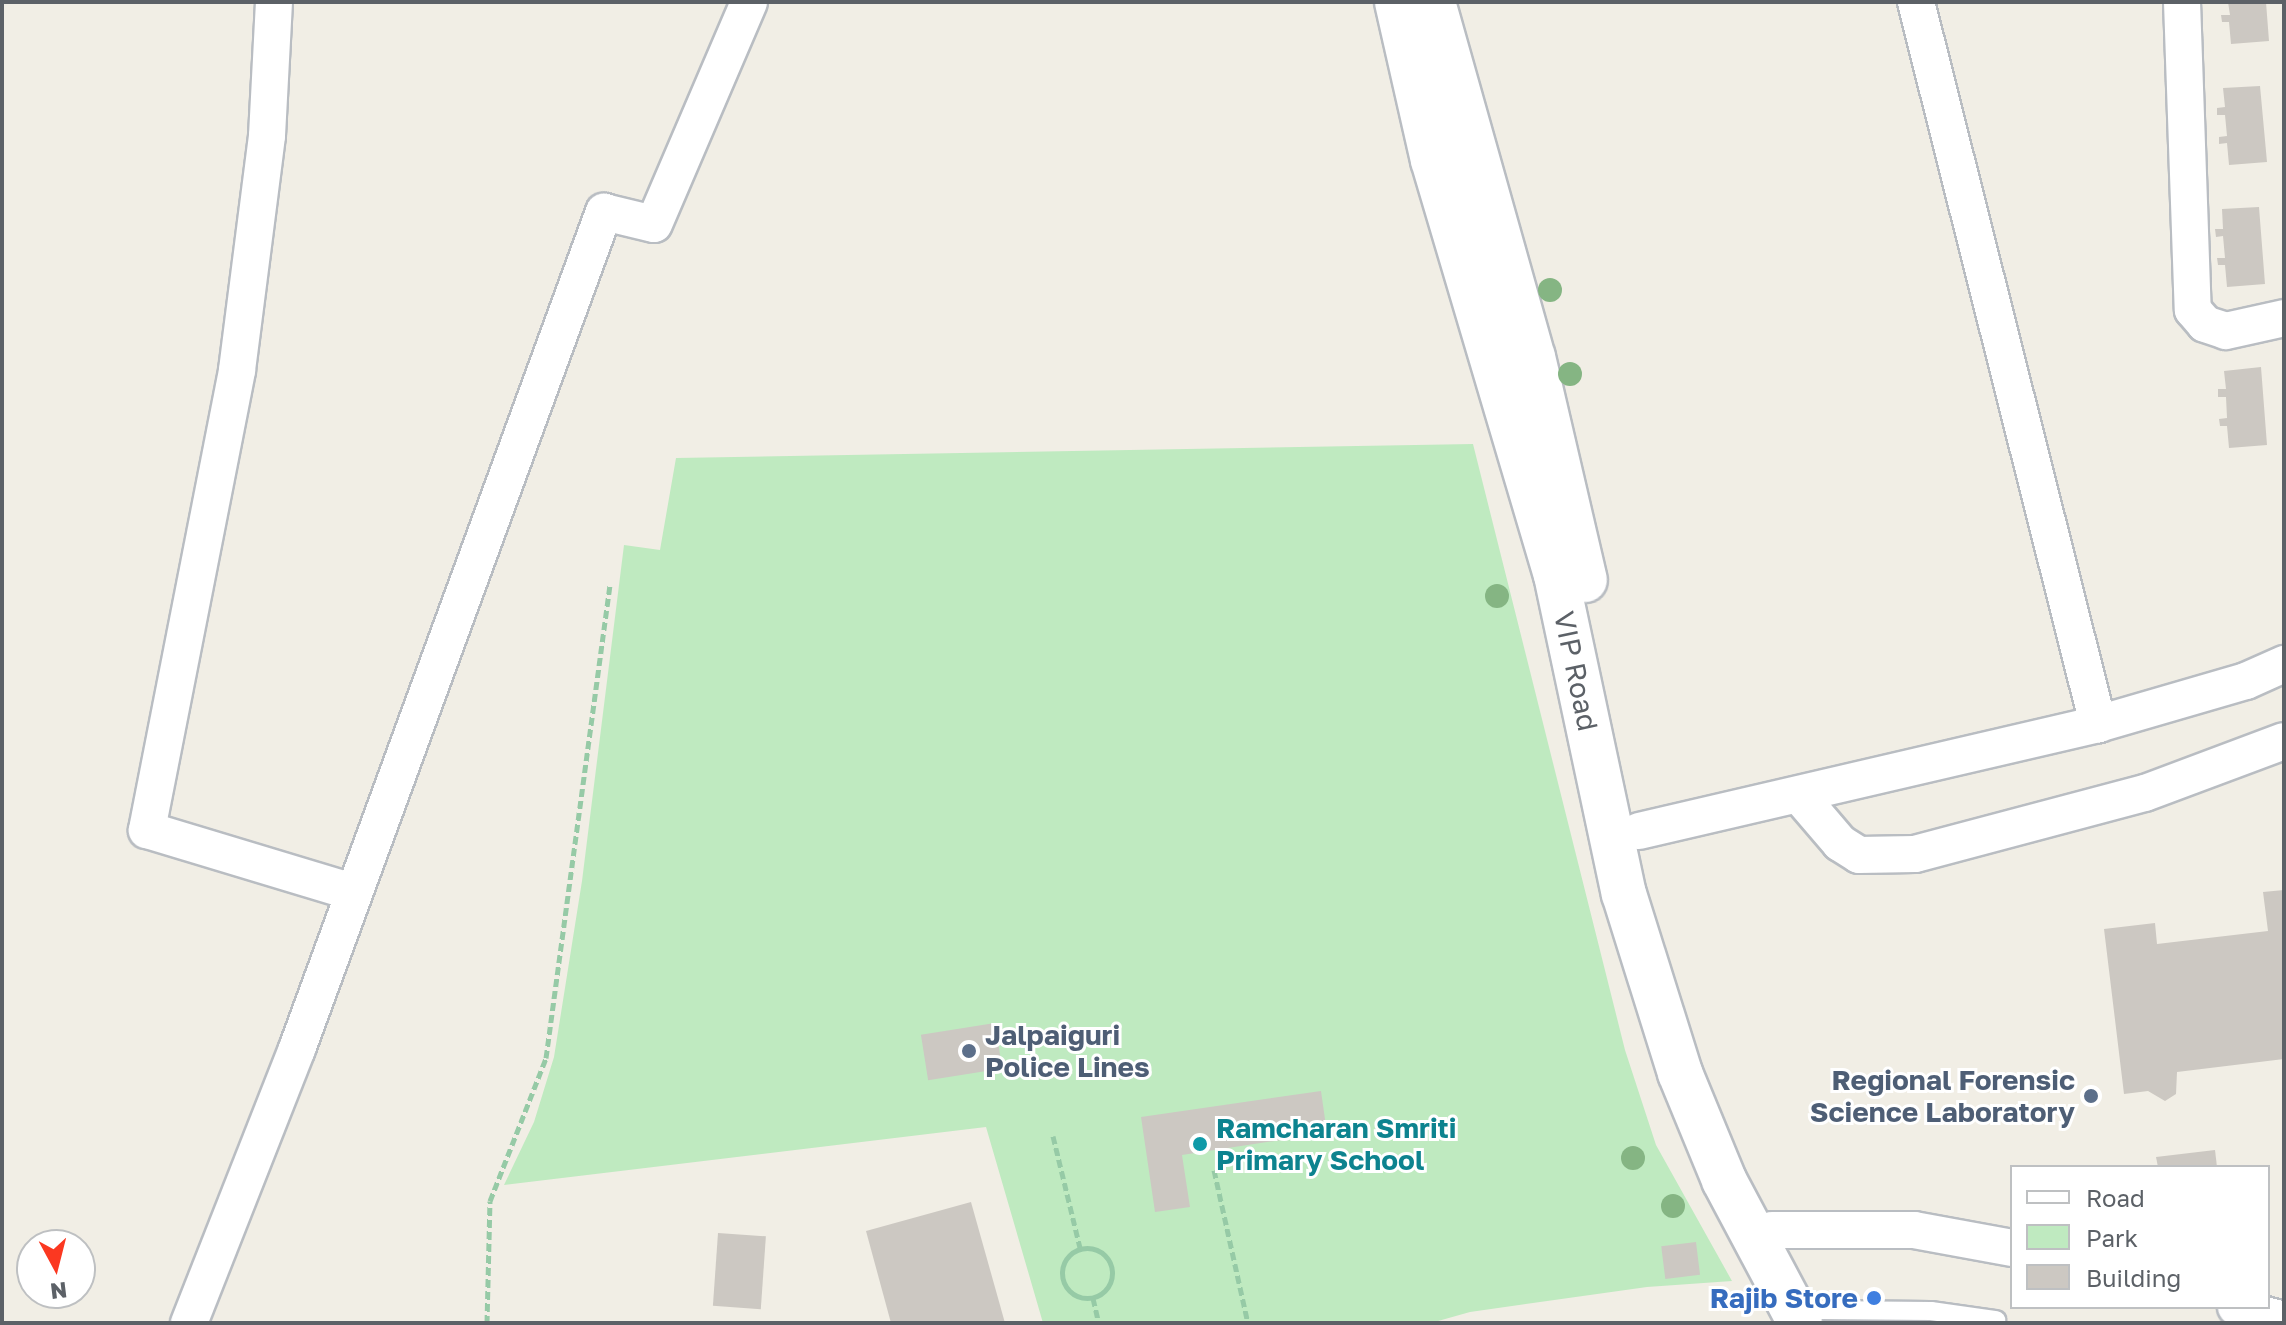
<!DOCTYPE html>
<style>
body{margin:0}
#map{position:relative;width:2286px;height:1325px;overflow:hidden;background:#f1eee5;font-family:"Golos Text",sans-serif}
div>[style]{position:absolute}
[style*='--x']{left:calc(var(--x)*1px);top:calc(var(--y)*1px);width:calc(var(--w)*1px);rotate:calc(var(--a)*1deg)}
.green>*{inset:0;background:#bfeac0}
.building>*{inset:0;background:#ccc8c2;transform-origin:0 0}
.path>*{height:5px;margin-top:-2.5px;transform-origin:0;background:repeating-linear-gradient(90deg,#96caa6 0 8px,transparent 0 12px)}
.path>.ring{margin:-2.5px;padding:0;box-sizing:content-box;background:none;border:5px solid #96caa6;border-radius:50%}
.roads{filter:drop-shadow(2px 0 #b9bdc2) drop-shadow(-2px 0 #b9bdc2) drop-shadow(0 2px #b9bdc2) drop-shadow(0 -2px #b9bdc2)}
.lane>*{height:18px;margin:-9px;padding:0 9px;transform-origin:9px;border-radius:9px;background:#fff}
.street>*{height:36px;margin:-18px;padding:0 18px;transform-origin:18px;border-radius:18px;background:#fff}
.secondary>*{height:44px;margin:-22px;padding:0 22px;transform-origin:22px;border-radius:22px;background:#fff}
.trees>*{width:24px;height:24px;margin:-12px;border-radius:50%;background:#85b583}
.dots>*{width:22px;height:22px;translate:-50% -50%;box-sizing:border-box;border:4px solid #fff;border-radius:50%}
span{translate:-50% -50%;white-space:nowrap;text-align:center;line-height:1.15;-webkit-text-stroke:6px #fff;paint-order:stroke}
.street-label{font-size:28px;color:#5c6167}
.service-label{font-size:28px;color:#4e5e75;font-weight:700}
.left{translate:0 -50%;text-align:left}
.right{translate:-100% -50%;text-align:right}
.culture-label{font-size:28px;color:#0d838f;font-weight:700}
.shop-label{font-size:28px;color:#366cbe;font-weight:700}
.frame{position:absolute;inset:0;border:4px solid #5c6167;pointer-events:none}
.legend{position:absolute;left:2010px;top:1165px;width:260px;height:144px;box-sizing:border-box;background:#fff;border:2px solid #bec0c2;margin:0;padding:10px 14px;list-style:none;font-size:24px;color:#5c6167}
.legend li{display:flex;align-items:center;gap:16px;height:40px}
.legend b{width:40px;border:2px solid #bec0c2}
.north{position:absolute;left:16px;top:1229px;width:80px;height:80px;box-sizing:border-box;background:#fff;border:2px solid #bec0c2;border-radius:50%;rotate:173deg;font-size:22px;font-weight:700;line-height:32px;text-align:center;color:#5c6167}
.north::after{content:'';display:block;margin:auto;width:28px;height:36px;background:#fb3821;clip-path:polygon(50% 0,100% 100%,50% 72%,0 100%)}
</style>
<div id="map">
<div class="green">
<i style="clip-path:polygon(1473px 444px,1625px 1050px,1656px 1145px,1732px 1281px,1647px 1287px,1470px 1312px,1431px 1323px,1043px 1323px,986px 1127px,504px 1185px,534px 1122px,554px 1057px,582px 881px,624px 545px,660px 550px,676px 458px)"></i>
</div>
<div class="building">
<i style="clip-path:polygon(2228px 2px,2266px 2px,2269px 41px,2231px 44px,2229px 22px,2222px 22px,2221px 15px,2230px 15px)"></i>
<i style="clip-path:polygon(2260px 86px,2267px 162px,2229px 165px,2227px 143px,2219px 144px,2219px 137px,2227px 136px,2225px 115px,2217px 115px,2217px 108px,2225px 107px,2223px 88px)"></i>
<i style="clip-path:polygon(2259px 207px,2265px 284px,2227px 287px,2225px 265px,2218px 265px,2217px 258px,2225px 258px,2223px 236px,2216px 237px,2215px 229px,2223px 229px,2222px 209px)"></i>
<i style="clip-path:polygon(2261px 367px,2267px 445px,2229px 448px,2227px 426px,2220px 426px,2219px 419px,2227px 418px,2226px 397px,2218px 397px,2218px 389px,2226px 389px,2224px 371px)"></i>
<i style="clip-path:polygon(2284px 890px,2284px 1059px,2177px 1072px,2176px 1094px,2165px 1101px,2148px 1091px,2124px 1094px,2104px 929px,2155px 923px,2157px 944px,2268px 931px,2263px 892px)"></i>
<i style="left:995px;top:1023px;width:46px;height:75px;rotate:81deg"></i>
<i style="clip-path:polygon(1321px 1091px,1327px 1133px,1182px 1155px,1190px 1207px,1155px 1212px,1141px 1117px)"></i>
<i style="clip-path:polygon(2215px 1150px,2217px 1167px,2158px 1167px,2156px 1157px)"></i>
<i style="clip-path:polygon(971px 1202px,1005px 1323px,891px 1323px,866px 1231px)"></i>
<i style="left:718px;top:1233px;width:48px;height:73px;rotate:4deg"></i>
<i style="left:1696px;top:1242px;width:33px;height:35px;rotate:83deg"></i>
</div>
<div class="path">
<i style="--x:1053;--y:1136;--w:115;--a:76.4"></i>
<i style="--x:1214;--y:1170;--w:157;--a:77.5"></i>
<i class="ring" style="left:1062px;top:1248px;width:45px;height:45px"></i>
<i style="--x:1093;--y:1298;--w:26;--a:77"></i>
<i style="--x:487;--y:1323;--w:122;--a:-88.6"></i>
<i style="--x:490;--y:1201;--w:154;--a:-68.6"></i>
<i style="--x:546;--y:1058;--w:479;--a:-82.3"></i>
</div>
<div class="roads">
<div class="lane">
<i style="--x:1816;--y:1310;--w:115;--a:0.5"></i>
<i style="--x:1931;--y:1311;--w:66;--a:7.9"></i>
</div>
<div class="street">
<i style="--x:274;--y:2;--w:134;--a:93"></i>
<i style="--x:267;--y:136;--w:237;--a:97.3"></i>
<i style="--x:237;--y:371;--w:468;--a:101.1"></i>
<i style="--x:147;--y:830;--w:215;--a:16.8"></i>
<i style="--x:1916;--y:2;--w:745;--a:75.85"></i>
<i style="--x:2182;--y:2;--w:308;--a:88"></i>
<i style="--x:2193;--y:310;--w:18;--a:49"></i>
<i style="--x:2205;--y:324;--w:22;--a:18"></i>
<i style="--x:2226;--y:331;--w:59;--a:-12.6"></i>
<i style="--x:1799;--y:795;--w:63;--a:49.5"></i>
<i style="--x:1840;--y:843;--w:22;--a:32"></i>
<i style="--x:1859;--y:855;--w:56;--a:-1"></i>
<i style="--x:1915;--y:854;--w:238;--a:-14.9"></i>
<i style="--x:2145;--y:793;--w:148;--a:-20.5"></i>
<i style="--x:1639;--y:831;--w:471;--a:-13.1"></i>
<i style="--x:2098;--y:724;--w:154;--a:-16.2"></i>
<i style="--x:2246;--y:681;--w:42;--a:-24.1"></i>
<i style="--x:1772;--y:1230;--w:142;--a:0"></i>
<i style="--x:1914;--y:1230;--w:100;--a:10.4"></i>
<i style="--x:2236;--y:1307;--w:50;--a:15.2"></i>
<i style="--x:189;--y:1323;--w:295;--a:-68.5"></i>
<i style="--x:297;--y:1049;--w:892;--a:-69.86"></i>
<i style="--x:604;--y:212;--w:51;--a:13.5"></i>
<i style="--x:654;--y:224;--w:241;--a:-66.8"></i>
</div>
<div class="secondary">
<i style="--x:1397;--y:2;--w:162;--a:77.2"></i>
<i style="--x:1433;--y:160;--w:433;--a:73.5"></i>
<i style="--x:1556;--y:575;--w:326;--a:78"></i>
<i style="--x:1624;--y:894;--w:188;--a:72.6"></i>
<i style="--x:1680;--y:1073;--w:116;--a:67.6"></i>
<i style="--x:1724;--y:1180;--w:162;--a:62"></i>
<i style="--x:1433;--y:2;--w:369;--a:74.3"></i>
<i style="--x:1533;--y:357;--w:229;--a:76.9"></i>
</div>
</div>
<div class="trees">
<i style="left:1550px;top:290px"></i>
<i style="left:1570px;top:374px"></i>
<i style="left:1497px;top:596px"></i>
<i style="left:1633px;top:1158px"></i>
<i style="left:1673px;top:1206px"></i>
</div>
<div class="dots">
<i style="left:969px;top:1051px;background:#5c6f8a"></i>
<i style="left:2091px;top:1096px;background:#5c6f8a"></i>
<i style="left:1200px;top:1144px;background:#0f9aa8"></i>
<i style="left:1874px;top:1298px;background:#3f7fe0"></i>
</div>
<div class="street-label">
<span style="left:1576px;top:671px;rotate:78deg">VIP Road</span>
</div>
<div class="service-label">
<span class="left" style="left:985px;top:1051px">Jalpaiguri<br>Police Lines</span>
<span class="right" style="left:2075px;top:1096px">Regional Forensic<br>Science Laboratory</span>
</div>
<div class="culture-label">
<span class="left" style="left:1216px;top:1144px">Ramcharan Smriti<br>Primary School</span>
</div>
<div class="shop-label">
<span class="right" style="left:1858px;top:1298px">Rajib Store</span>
</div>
<div class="frame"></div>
<ul class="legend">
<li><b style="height:10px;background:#fff"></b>Road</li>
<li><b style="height:22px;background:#bfeac0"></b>Park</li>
<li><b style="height:22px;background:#ccc8c2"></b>Building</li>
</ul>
<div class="north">N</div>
</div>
